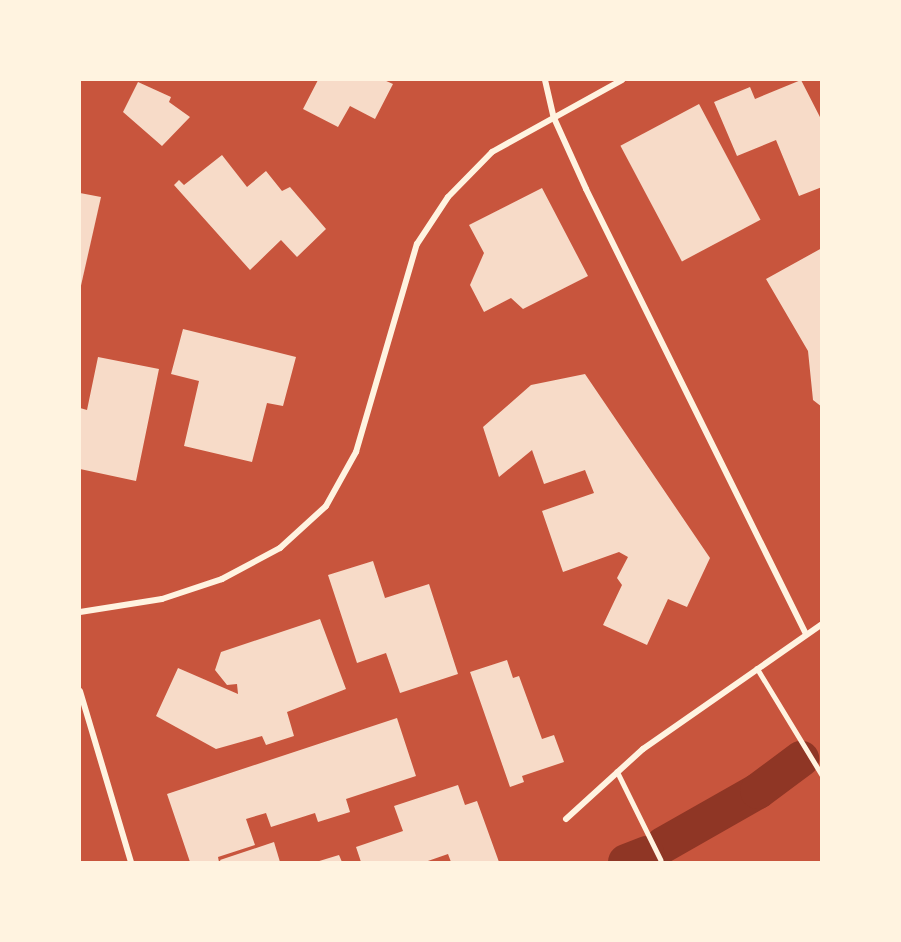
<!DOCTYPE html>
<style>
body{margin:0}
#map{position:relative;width:901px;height:942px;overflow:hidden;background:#c8553d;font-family:Figtree,sans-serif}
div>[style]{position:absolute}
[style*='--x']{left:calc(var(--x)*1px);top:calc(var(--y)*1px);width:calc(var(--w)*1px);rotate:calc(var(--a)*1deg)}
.canal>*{height:36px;margin:-18px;padding:0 18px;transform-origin:18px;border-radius:18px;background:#8f3625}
.building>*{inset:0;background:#f7dbc8;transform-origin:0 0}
.service>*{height:4.5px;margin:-2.25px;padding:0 2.25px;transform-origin:2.25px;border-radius:2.25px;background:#fff3e0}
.minor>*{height:6px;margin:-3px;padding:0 3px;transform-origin:3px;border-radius:3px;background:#fff3e0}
span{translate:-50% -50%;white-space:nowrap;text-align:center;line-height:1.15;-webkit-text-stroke:5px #fff3e0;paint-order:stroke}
.frame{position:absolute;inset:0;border:81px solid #fff3e0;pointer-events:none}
</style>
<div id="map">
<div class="canal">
<i style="--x:663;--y:845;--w:109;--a:-29.6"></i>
<i style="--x:758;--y:791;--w:54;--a:-36.7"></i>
<i style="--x:626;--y:862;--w:22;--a:-21"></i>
</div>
<div class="building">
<i style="clip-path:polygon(318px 80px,384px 80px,393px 84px,375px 119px,350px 106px,338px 127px,303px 109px)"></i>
<i style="clip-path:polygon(801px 80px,822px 121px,822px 187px,799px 196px,776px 140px,737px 156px,714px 102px,750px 87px,755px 99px)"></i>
<i style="clip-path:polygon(138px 82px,171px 97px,169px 102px,190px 117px,162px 146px,123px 112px)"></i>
<i style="left:699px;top:104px;width:131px;height:89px;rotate:62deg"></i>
<i style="clip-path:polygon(222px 155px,247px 187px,266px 171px,282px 191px,290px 187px,326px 229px,297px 257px,281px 240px,250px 270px,174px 185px,179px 180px,184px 185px)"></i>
<i style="clip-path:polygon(542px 188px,588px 276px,523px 309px,511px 298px,484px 312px,470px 285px,484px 253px,469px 225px)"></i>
<i style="clip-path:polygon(80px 193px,101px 197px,80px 290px)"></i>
<i style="clip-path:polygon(822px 248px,822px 407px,813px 400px,808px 351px,766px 279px)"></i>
<i style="clip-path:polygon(183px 329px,296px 357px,283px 406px,267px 403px,252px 462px,184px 446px,199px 381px,171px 374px)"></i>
<i style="clip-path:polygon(98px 357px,159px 369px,136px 481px,80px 469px,80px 408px,87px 410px)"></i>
<i style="clip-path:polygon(585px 374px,710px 558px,687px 607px,668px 599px,647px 645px,603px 625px,622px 585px,617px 578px,628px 557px,619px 552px,563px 572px,542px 511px,594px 493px,585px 470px,544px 484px,532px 450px,499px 477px,483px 427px,531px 385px)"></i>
<i style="clip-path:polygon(373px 561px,385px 598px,429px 584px,458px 674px,400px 693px,386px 653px,357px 663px,328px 575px)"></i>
<i style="clip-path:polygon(320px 619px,346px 689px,287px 712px,294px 736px,266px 745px,262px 736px,216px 749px,156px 716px,178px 668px,238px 694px,237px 684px,227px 685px,215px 670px,221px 652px)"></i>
<i style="clip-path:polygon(507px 660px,513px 678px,519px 676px,542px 739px,554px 735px,564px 762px,522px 776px,524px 782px,510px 787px,470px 672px)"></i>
<i style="clip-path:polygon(397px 718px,416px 776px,346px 799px,350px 812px,318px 822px,315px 813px,271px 827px,266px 813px,246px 819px,255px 845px,218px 857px,219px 862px,190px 862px,167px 794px)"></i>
<i style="clip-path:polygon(458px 785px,465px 805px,477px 801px,499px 862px,451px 862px,448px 854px,425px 862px,361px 862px,356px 847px,403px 831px,394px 806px)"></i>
<i style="clip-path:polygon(274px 842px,280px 862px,221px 862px,220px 860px)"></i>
<i style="clip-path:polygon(339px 855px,342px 862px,316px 862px)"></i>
</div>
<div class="service">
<i style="--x:757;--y:668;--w:125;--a:58.7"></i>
<i style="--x:617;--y:771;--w:99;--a:63.7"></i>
</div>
<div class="minor">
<i style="--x:545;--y:80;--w:39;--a:77"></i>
<i style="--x:554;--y:118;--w:78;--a:65.7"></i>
<i style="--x:586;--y:189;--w:495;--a:63.7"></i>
<i style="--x:80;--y:612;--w:83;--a:-9"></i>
<i style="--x:162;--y:599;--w:63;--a:-18.4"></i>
<i style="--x:222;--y:579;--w:66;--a:-28.1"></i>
<i style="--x:280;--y:548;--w:62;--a:-42.4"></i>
<i style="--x:326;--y:506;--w:62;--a:-60.9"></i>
<i style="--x:356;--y:452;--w:217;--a:-73.7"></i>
<i style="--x:417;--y:244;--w:56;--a:-56.6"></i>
<i style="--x:448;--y:197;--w:63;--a:-45.6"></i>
<i style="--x:492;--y:152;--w:149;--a:-29"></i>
<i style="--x:80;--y:691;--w:178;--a:73.4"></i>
<i style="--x:566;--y:819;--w:104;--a:-42.3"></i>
<i style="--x:643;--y:749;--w:218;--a:-34.9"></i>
</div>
<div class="frame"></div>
</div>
